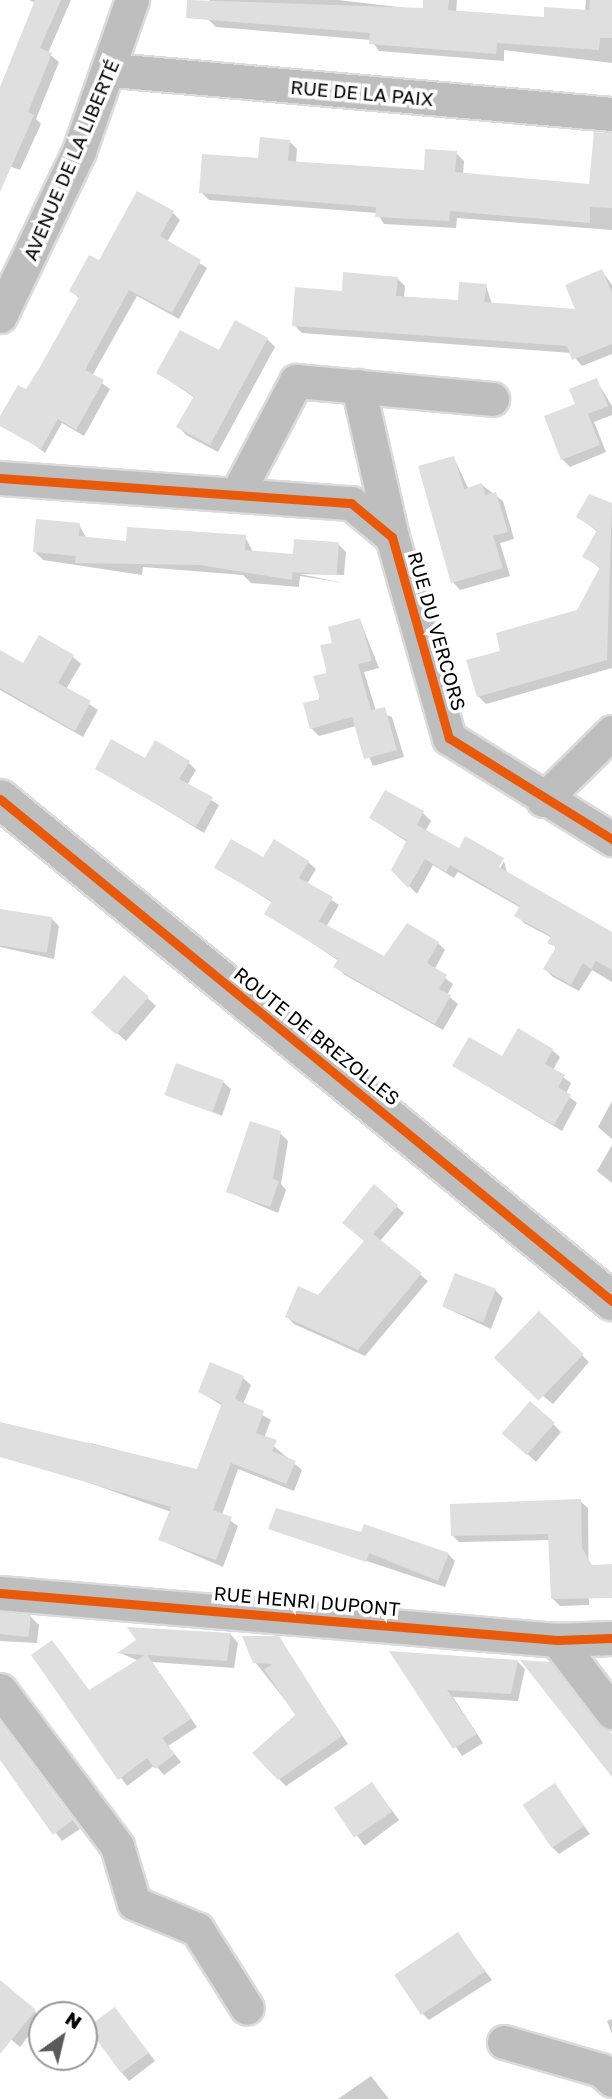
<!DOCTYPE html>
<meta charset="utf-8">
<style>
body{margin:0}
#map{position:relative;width:612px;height:2099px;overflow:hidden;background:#fff;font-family:"Golos Text",sans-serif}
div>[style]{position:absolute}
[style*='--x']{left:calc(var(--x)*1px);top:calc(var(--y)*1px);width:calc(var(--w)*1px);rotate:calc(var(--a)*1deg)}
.shadow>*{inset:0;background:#0003;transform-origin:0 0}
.building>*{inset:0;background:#dfdfdf;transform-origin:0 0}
.roads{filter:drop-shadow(2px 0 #dbdbdb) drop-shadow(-2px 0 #dbdbdb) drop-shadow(0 2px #dbdbdb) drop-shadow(0 -2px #dbdbdb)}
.minor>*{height:33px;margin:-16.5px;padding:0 16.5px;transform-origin:16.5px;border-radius:16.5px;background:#bebebe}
.major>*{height:38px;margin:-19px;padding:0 19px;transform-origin:19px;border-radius:19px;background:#bebebe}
.cycleway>*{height:9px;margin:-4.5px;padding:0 4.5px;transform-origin:4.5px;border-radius:4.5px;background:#e8590c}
span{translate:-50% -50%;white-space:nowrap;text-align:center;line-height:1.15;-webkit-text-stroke:7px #fff;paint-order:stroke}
.street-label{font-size:19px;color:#000}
.north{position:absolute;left:28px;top:2001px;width:70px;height:70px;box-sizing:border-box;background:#fff;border:2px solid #999;border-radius:50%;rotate:34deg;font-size:19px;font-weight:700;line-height:28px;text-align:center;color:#000}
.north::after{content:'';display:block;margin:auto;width:24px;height:32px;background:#595959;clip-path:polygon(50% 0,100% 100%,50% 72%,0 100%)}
</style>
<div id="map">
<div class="shadow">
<i style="clip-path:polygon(29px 0,71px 0,48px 53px,59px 62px,36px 119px,41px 124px,20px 170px,6px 165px,0 181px,0 91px,36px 3px)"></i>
<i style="clip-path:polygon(210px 0,338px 0,424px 10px,425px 0,457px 0,456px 12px,545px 19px,585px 12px,586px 0,612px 0,612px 63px,504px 50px,504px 61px,379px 51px,371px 40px,216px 27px,208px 19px)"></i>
<i style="clip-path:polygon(289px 141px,297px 149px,296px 163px,425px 172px,456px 153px,464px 161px,463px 175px,591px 185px,612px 165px,612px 230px,457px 218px,456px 228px,384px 224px,377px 213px,209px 200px,201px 192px)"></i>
<i style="clip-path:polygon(173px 213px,180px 220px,167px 242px,207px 268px,179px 319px,137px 296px,92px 376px,110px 389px,84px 436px,62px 423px,45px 453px,0 419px,28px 392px,80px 299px,71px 291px,99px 262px)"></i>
<i style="clip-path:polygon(602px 271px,612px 285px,612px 354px,582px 366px,571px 353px,302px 333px,294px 325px,344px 293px,397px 278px,405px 286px,404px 298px,459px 302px,486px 286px,492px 304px,577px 311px)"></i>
<i style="clip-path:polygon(267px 339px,275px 347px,218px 452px,186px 435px,179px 427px,195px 398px,158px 373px)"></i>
<i style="clip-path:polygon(597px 381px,612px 406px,612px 415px,594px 422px,606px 452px,570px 467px,562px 459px,577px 405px)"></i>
<i style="clip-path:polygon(454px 458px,469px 490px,482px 485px,503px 501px,514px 539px,500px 543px,510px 576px,460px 590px,453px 582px)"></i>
<i style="clip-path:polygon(590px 496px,612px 510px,612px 668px,486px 704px,478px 696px,502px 652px,578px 611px,601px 569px,584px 556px,598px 532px,578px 517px)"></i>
<i style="clip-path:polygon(79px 525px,87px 539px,128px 543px,245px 537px,253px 552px,295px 559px,338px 544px,346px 552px,344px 575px,300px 574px,344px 583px,300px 576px,299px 587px,251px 583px,243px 575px,143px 567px,142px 575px,43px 560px,35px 552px)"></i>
<i style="clip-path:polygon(360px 620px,379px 668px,364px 672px,376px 711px,392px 717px,404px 757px,373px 766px,356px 726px,319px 736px,311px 728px,334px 644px)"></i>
<i style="clip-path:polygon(0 652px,23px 665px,73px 657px,81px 664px,66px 689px,98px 710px,83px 737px,0 690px)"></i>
<i style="clip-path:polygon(146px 761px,188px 762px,196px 770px,187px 785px,219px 805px,204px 833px,97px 768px)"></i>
<i style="clip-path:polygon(386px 792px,423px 813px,431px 821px,426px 830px,496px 875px,504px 861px,507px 873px,612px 934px,612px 982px,592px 970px,579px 991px,553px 977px,545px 969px,556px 950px,552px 938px,524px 923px,517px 915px,521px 908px,458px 872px,454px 878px,433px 865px,417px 894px,393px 870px,407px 842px,371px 818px)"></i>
<i style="clip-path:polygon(264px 860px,308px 862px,316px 869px,307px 884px,339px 905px,326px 927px,385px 959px,438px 943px,445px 950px,434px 970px,453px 984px,447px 995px,458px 1004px,443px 1030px,343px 974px,339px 961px,267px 913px,273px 903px,216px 867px)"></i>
<i style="clip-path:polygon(51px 918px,59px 926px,54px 959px,0 947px,0 925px)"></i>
<i style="clip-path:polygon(124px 977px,156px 1006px,126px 1041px,102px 1020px)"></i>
<i style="clip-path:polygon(552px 1050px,560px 1057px,553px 1070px,571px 1083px,566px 1094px,577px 1103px,562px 1131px,454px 1066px)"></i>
<i style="clip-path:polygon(223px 1082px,231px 1089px,222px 1116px,168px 1094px)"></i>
<i style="clip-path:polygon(612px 1101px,612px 1139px,598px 1127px)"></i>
<i style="clip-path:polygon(280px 1133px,288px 1141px,281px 1184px,286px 1190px,278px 1213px,228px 1192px)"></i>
<i style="clip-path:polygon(612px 1145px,612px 1183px,597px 1171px)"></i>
<i style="clip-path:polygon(396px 1206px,404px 1213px,380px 1241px,428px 1281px,365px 1356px,294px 1324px,287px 1317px,319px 1298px)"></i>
<i style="clip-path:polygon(495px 1290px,503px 1298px,491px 1329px,444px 1307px)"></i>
<i style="clip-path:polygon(539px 1313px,589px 1362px,553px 1404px,507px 1367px)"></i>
<i style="clip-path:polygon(243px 1378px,251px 1385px,243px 1404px,271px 1420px,264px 1438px,302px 1470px,294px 1491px,238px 1469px,222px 1515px,238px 1526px,223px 1567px,160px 1540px,171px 1512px,84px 1481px,91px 1443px,198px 1471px,223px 1406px,200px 1392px)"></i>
<i style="clip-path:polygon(553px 1424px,561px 1432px,536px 1462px,513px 1441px)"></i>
<i style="clip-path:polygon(580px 1501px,588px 1508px,589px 1605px,560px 1606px,553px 1599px,550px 1540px,459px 1542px,452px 1535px)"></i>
<i style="clip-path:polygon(270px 1529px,362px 1534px,448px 1554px,455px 1561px,445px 1587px)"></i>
<i style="clip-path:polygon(0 1613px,31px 1617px,39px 1625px,37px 1643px,0 1641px)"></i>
<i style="clip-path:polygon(131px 1629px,231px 1635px,238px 1643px,234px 1668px,152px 1662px,197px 1727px,168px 1746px,181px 1762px,164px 1775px,155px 1765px,127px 1786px,33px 1656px,52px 1642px,90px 1692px,139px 1661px,120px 1653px,139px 1641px)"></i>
<i style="clip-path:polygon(278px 1638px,348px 1744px,286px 1786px,279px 1779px,297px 1715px,255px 1662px)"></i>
<i style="clip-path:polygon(393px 1653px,517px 1661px,525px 1669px,518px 1701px,453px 1697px,483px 1743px,462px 1756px)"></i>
<i style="clip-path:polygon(2px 1727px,80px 1829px,62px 1841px,0 1757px)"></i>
<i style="left:372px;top:1784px;width:45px;height:43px;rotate:53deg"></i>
<i style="clip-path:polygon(554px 1785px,590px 1834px,559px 1854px,552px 1847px)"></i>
<i style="clip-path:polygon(458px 1935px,492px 1980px,429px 2020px,421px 2012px)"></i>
<i style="clip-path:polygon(0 1982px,42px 2018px,20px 2047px,0 2030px)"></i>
<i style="clip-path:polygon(115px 2009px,155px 2061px,129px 2081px,122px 2073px)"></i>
<i style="clip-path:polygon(612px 2019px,612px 2034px,607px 2021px)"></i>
<i style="clip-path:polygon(371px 2076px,389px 2099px,338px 2099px)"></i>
</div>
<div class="building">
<i style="clip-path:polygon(35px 0,61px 0,40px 48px,52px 53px,28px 112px,34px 115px,0 192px,0 87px)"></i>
<i style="clip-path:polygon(187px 0,423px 8px,423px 0,449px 0,448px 10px,544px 17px,544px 7px,589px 10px,590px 0,612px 0,612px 38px,600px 38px,599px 50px,497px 43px,496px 54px,369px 44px,370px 33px,186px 18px)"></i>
<i style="clip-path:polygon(594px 132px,612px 133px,612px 208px,590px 207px,590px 223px,450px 211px,449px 221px,375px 217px,376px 207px,199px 193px,202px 154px,258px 158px,260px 137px,290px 140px,288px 161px,424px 170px,425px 149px,457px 151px,455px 172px,589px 184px)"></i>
<i style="clip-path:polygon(137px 191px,174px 211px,160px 236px,201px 260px,172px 313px,129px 290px,85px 370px,104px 380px,76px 430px,58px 419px,41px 449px,0 426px,0 416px,18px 385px,26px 389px,40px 367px,79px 297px,69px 291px,89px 255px,99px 260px)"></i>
<i style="clip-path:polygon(602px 269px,612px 293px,612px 344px,572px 360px,567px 346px,292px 326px,295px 287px,342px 291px,343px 272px,398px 277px,396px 296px,458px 300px,459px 282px,487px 284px,484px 302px,575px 309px,565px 285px)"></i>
<i style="clip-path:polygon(235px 320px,268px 338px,210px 445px,176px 427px,194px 396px,156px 373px,180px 330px,219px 350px)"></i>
<i style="clip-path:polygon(597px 378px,608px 406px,588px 414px,600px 445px,561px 460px,544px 416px,575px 404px,569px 389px)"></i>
<i style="clip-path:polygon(454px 456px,464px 489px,482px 483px,485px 495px,496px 492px,508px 532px,493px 536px,503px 568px,451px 583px,418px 466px)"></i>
<i style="clip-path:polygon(589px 494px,612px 503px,607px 660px,477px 697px,466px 660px,500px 651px,496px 633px,577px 610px,600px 567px,582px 557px,597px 530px,576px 517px)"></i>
<i style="clip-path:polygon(36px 519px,80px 523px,79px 536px,126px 541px,127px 527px,246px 535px,245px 550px,293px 554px,292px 580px,200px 565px,75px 563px,76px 556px,33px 552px)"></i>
<i style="left:294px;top:539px;width:45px;height:33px;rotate:4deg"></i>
<i style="clip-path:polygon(360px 618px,372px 661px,358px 664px,371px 710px,385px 707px,397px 750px,364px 759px,352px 717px,310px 729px,303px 703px,320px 699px,313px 676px,327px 673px,320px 645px,332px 643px,328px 627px)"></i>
<i style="clip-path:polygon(39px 635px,74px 655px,58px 683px,91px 701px,75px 731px,0 688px,0 650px,23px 663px)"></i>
<i style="clip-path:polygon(111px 739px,145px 758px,155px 740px,190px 761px,179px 779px,213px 797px,196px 827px,95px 769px)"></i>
<i style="clip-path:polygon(385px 790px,424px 811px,417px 825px,459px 848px,465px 836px,504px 858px,499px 867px,612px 932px,612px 970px,596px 961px,591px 969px,583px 963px,571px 985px,543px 969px,556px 947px,547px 943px,551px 936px,514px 916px,520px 906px,450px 865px,446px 872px,425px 859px,408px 888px,391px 870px,407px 840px,369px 818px)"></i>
<i style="clip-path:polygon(231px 839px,263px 857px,274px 839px,309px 861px,299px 878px,333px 897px,319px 921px,384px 956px,407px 923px,439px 942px,427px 963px,447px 975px,439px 989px,451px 995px,435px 1024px,333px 967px,338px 959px,264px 914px,272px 901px,214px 868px)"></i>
<i style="left:0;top:909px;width:53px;height:36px;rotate:9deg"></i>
<i style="left:124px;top:975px;width:33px;height:50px;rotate:41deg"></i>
<i style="clip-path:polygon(518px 1028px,553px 1049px,545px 1064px,565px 1075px,558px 1087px,571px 1095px,554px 1125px,452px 1066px,469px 1037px,502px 1056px)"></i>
<i style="left:176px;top:1063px;width:51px;height:34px;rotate:20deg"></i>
<i style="clip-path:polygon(250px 1121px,281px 1131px,273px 1179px,279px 1181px,270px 1207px,226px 1192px)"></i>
<i style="clip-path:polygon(374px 1184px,398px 1205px,373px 1234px,422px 1273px,358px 1350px,285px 1317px,298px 1286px,318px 1295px,364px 1241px,342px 1223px)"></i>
<i style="left:455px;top:1273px;width:44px;height:36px;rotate:21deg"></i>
<i style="left:539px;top:1311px;width:62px;height:65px;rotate:44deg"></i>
<i style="clip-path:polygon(210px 1362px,244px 1376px,235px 1399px,264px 1411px,256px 1433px,277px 1440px,272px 1451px,296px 1461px,286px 1484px,231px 1463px,213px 1510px,232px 1517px,216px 1560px,158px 1540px,171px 1507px,0 1457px,0 1422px,197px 1469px,222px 1403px,198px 1392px)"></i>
<i style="left:530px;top:1401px;width:33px;height:43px;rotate:41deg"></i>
<i style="clip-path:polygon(581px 1499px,582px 1548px,592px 1565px,612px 1564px,612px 1598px,551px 1599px,548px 1534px,451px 1536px,450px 1504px)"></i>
<i style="clip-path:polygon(276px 1508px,361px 1532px,364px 1524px,449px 1553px,438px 1581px,369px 1553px,366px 1562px,268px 1529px)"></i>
<i style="left:0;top:1612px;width:31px;height:22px;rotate:6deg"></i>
<i style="clip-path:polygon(127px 1627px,231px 1633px,227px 1661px,147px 1655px,191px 1719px,162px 1738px,175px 1754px,155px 1769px,147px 1758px,118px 1780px,31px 1655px,52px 1640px,89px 1690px,145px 1655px,117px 1653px,136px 1640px)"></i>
<i style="clip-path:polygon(242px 1636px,279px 1636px,342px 1736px,278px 1780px,252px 1753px,295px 1715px,264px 1669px,273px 1664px,253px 1663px)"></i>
<i style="clip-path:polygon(389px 1651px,518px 1660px,511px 1694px,447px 1690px,477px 1734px,453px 1749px)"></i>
<i style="clip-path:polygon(520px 1660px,550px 1662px,612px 1734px,612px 1777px)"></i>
<i style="clip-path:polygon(0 1722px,73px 1820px,53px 1835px,0 1760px)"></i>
<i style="left:372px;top:1782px;width:36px;height:46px;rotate:56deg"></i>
<i style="left:555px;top:1783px;width:52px;height:39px;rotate:56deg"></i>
<i style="left:458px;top:1932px;width:48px;height:77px;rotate:56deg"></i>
<i style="clip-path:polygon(0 1980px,36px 2010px,0 2054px)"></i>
<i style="left:115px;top:2007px;width:57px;height:34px;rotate:54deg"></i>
</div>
<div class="roads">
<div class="minor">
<i style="--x:112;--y:70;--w:502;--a:5.03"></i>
<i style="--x:0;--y:316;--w:183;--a:-64.4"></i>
<i style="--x:79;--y:151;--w:160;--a:-70.7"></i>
<i style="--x:358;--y:386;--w:155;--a:77.3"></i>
<i style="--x:0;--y:478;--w:352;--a:4.1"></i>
<i style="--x:351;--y:503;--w:53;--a:39.7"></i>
<i style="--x:392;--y:537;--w:209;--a:74.2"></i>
<i style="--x:449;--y:738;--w:192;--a:31.8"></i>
<i style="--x:237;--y:494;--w:127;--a:-62.4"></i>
<i style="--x:296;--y:381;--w:197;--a:5.2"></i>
<i style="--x:543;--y:800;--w:97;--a:-44.6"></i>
<i style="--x:0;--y:1593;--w:559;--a:4.82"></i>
<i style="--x:557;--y:1640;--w:55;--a:-2.1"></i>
<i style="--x:557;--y:1640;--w:91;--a:52.6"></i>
<i style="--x:0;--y:1690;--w:195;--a:53.1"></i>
<i style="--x:117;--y:1846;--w:59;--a:73.4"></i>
<i style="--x:134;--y:1903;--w:68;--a:22.4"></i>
<i style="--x:197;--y:1929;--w:93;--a:57.7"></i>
<i style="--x:504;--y:2042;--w:101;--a:16.1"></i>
<i style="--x:601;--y:2070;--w:15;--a:42"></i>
</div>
<div class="major">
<i style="--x:0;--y:799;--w:792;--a:39.36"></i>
</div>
</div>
<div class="cycleway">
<i style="--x:0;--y:478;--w:352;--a:4.1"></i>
<i style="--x:351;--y:503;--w:53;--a:39.7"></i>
<i style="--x:392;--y:537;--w:209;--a:74.2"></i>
<i style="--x:449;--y:738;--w:192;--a:31.8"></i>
<i style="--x:0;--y:799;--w:792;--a:39.36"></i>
<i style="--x:0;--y:1593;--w:559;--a:4.82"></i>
<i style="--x:557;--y:1640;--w:55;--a:-2.1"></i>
</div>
<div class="street-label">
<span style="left:362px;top:93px;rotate:5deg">RUE DE LA PAIX</span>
<span style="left:71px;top:160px;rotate:-67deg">AVENUE DE LA LIBERTÉ</span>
<span style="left:437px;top:631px;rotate:74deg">RUE DU VERCORS</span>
<span style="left:317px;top:1036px;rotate:39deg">ROUTE DE BREZOLLES</span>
<span style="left:307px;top:1601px;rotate:5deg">RUE HENRI DUPONT</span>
</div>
<div class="north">N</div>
</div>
